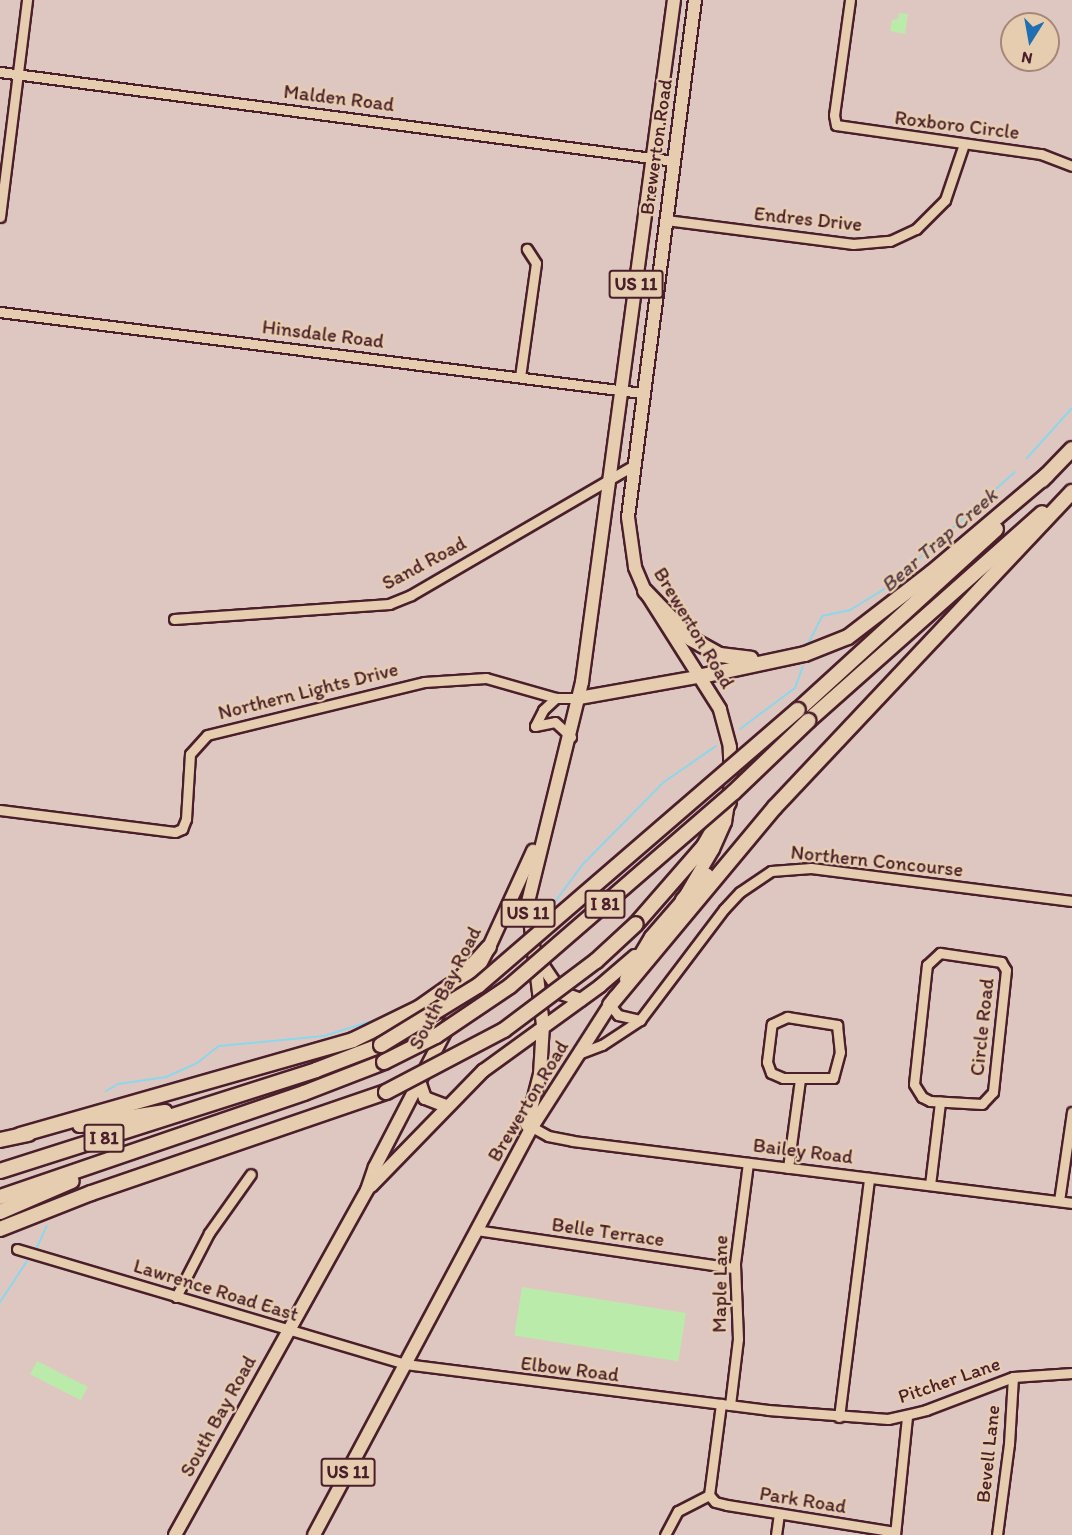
<!DOCTYPE html>
<style>
body{margin:0}
#map{position:relative;width:1072px;height:1535px;overflow:hidden;background:#dfc7c1;font-family:Itim,sans-serif}
div>[style]{position:absolute}
[style*='--x']{left:calc(var(--x)*1px);top:calc(var(--y)*1px);width:calc(var(--w)*1px);rotate:calc(var(--a)*1deg)}
.green>*{inset:0;background:#bbebaa;transform-origin:0 0}
.stream>*{height:2px;margin:-1px;padding:0 1px;transform-origin:1px;border-radius:1px;background:#8bd7eb}
.roads{filter:drop-shadow(2px 0 #4a1f2b) drop-shadow(-2px 0 #4a1f2b) drop-shadow(0 2px #4a1f2b) drop-shadow(0 -2px #4a1f2b)}
.minor>*{height:9px;margin:-4.5px;padding:0 4.5px;transform-origin:4.5px;border-radius:4.5px;background:#e7cdaf}
.major>*{height:12px;margin:-6px;padding:0 6px;transform-origin:6px;border-radius:6px;background:#e7cdaf}
.highway>*{height:14px;margin:-7px;padding:0 7px;transform-origin:7px;border-radius:7px;background:#e7cdaf}
.bridges{filter:drop-shadow(2px 0 #4a1f2b) drop-shadow(-2px 0 #4a1f2b) drop-shadow(0 2px #4a1f2b) drop-shadow(0 -2px #4a1f2b)}
.highway-bridge>*{height:14px;margin:-7px;padding:0 7px;transform-origin:7px;border-radius:7px;background:#e7cdaf}
span{translate:-50% -50%;white-space:nowrap;text-align:center;line-height:1.15;-webkit-text-stroke:4.5px #e7cdaf;paint-order:stroke}
.shield-label span{padding:2px 4px;background:#e7cdaf;border:2px solid;border-radius:4px;-webkit-text-stroke-width:0}
.shield-label{font-size:18px;color:#4a1f2b;font-weight:700}
.street-label{font-size:20px;color:#4a1f2b}
.water-label{font-size:21px;color:#543b48;font-style:italic}
.north{position:absolute;left:1000px;top:12px;width:60px;height:60px;box-sizing:border-box;background:#e7cdaf;border:2px solid #a8877a;border-radius:50%;rotate:191deg;font-size:16px;font-weight:700;line-height:24px;text-align:center;color:#4a1f2b}
.north::after{content:'';display:block;margin:auto;width:21px;height:27px;background:#1f6fb2;clip-path:polygon(50% 0,100% 100%,50% 72%,0 100%)}
</style>
<div id="map">
<div class="green">
<i style="clip-path:polygon(899px 13px,908px 14px,905px 34px,890px 31px,892px 20px,898px 19px)"></i>
<i style="left:522px;top:1287px;width:166px;height:49px;rotate:9deg"></i>
<i style="left:37px;top:1361px;width:57px;height:15px;rotate:27deg"></i>
</div>
<div class="stream">
<i style="--x:1027;--y:458;--w:67;--a:-48"></i>
<i style="--x:808;--y:644;--w:31;--a:-63"></i>
<i style="--x:822;--y:616;--w:29;--a:-12"></i>
<i style="--x:850;--y:610;--w:42;--a:-31.4"></i>
<i style="--x:886;--y:588;--w:173;--a:-42"></i>
<i style="--x:740;--y:729;--w:69;--a:-36.7"></i>
<i style="--x:795;--y:688;--w:23;--a:-70"></i>
<i style="--x:543;--y:918;--w:67;--a:-53.5"></i>
<i style="--x:583;--y:864;--w:115;--a:-45.4"></i>
<i style="--x:664;--y:782;--w:63;--a:-34.7"></i>
<i style="--x:106;--y:1091;--w:14;--a:-30"></i>
<i style="--x:118;--y:1084;--w:49;--a:-8.3"></i>
<i style="--x:166;--y:1077;--w:34;--a:-24"></i>
<i style="--x:197;--y:1063;--w:28;--a:-38"></i>
<i style="--x:219;--y:1046;--w:105;--a:-5.4"></i>
<i style="--x:324;--y:1036;--w:70;--a:-17.4"></i>
<i style="--x:37;--y:1247;--w:23;--a:-65"></i>
<i style="--x:0;--y:1302;--w:49;--a:-56.6"></i>
</div>
<div class="roads">
<div class="minor">
<i style="--x:850;--y:0;--w:116;--a:97.9"></i>
<i style="--x:834;--y:115;--w:10;--a:79"></i>
<i style="--x:836;--y:125;--w:207;--a:8.1"></i>
<i style="--x:1041;--y:154;--w:33;--a:21"></i>
<i style="--x:0;--y:72;--w:680;--a:7.52"></i>
<i style="--x:0;--y:217;--w:219;--a:-82.9"></i>
<i style="--x:666;--y:220;--w:189;--a:7.3"></i>
<i style="--x:853;--y:244;--w:37;--a:-5"></i>
<i style="--x:890;--y:241;--w:29;--a:-25"></i>
<i style="--x:916;--y:229;--w:41;--a:-45"></i>
<i style="--x:945;--y:200;--w:59;--a:-71.3"></i>
<i style="--x:0;--y:312;--w:647;--a:7.19"></i>
<i style="--x:520;--y:377;--w:115;--a:-82"></i>
<i style="--x:536;--y:263;--w:17;--a:-123"></i>
<i style="--x:174;--y:619;--w:216;--a:-4"></i>
<i style="--x:389;--y:604;--w:24;--a:-22"></i>
<i style="--x:411;--y:595;--w:257;--a:-30.2"></i>
<i style="--x:535;--y:726;--w:18;--a:-63"></i>
<i style="--x:543;--y:710;--w:18;--a:-43"></i>
<i style="--x:556;--y:698;--w:23;--a:0"></i>
<i style="--x:535;--y:726;--w:20;--a:-11"></i>
<i style="--x:555;--y:722;--w:22;--a:43"></i>
<i style="--x:0;--y:810;--w:176;--a:7.2"></i>
<i style="--x:175;--y:832;--w:8;--a:-23"></i>
<i style="--x:182;--y:829;--w:11;--a:-68"></i>
<i style="--x:186;--y:819;--w:65;--a:-86.5"></i>
<i style="--x:190;--y:754;--w:25;--a:-48"></i>
<i style="--x:207;--y:735;--w:223;--a:-13.7"></i>
<i style="--x:424;--y:682;--w:62;--a:-3.7"></i>
<i style="--x:486;--y:678;--w:73;--a:15.9"></i>
<i style="--x:940;--y:953;--w:62;--a:8.4"></i>
<i style="--x:1001;--y:962;--w:9;--a:58"></i>
<i style="--x:1006;--y:970;--w:123;--a:96.1"></i>
<i style="--x:993;--y:1092;--w:16;--a:133"></i>
<i style="--x:982;--y:1104;--w:52;--a:-176.7"></i>
<i style="--x:930;--y:1101;--w:9;--a:-153"></i>
<i style="--x:922;--y:1097;--w:15;--a:-122"></i>
<i style="--x:914;--y:1084;--w:120;--a:-83.8"></i>
<i style="--x:927;--y:965;--w:18;--a:-43"></i>
<i style="--x:610;--y:1005;--w:13;--a:51"></i>
<i style="--x:618;--y:1015;--w:23;--a:13"></i>
<i style="--x:787;--y:1017;--w:51;--a:9.1"></i>
<i style="--x:837;--y:1025;--w:27;--a:84"></i>
<i style="--x:840;--y:1052;--w:27;--a:105"></i>
<i style="--x:833;--y:1078;--w:50;--a:180"></i>
<i style="--x:783;--y:1078;--w:13;--a:-157"></i>
<i style="--x:771;--y:1073;--w:12;--a:-110"></i>
<i style="--x:767;--y:1062;--w:38;--a:-83"></i>
<i style="--x:772;--y:1024;--w:17;--a:-25"></i>
<i style="--x:578;--y:1054;--w:26;--a:-21"></i>
<i style="--x:602;--y:1045;--w:45;--a:-33.3"></i>
<i style="--x:640;--y:1020;--w:139;--a:-52.9"></i>
<i style="--x:724;--y:909;--w:23;--a:-47"></i>
<i style="--x:740;--y:892;--w:37;--a:-34"></i>
<i style="--x:771;--y:871;--w:40;--a:-4.3"></i>
<i style="--x:811;--y:868;--w:263;--a:7.2"></i>
<i style="--x:532;--y:1127;--w:18;--a:29"></i>
<i style="--x:548;--y:1136;--w:25;--a:11"></i>
<i style="--x:573;--y:1141;--w:503;--a:7.08"></i>
<i style="--x:788;--y:1168;--w:90;--a:-82.3"></i>
<i style="--x:930;--y:1185;--w:84;--a:-83.1"></i>
<i style="--x:1059;--y:1201;--w:90;--a:-81.7"></i>
<i style="--x:476;--y:1230;--w:261;--a:8.4"></i>
<i style="--x:17;--y:1249;--w:405;--a:16.5"></i>
<i style="--x:405;--y:1364;--w:366;--a:7.2"></i>
<i style="--x:768;--y:1410;--w:120;--a:4.3"></i>
<i style="--x:888;--y:1419;--w:39;--a:-13"></i>
<i style="--x:926;--y:1410;--w:93;--a:-20.8"></i>
<i style="--x:1013;--y:1377;--w:59;--a:-3.9"></i>
<i style="--x:176;--y:1297;--w:72;--a:-62.7"></i>
<i style="--x:209;--y:1233;--w:72;--a:-54.6"></i>
<i style="--x:730;--y:1405;--w:66;--a:-83.1"></i>
<i style="--x:738;--y:1339;--w:76;--a:-92.3"></i>
<i style="--x:735;--y:1263;--w:101;--a:-82.6"></i>
<i style="--x:839;--y:1417;--w:241;--a:-82.8"></i>
<i style="--x:709;--y:1495;--w:9;--a:49"></i>
<i style="--x:715;--y:1502;--w:12;--a:14"></i>
<i style="--x:727;--y:1505;--w:170;--a:9.1"></i>
<i style="--x:709;--y:1495;--w:92;--a:-82.5"></i>
<i style="--x:665;--y:1535;--w:27;--a:-62"></i>
<i style="--x:678;--y:1511;--w:35;--a:-27"></i>
<i style="--x:776;--y:1535;--w:21;--a:-82"></i>
<i style="--x:895;--y:1535;--w:120;--a:-84.2"></i>
<i style="--x:997;--y:1535;--w:92;--a:-82.5"></i>
<i style="--x:1009;--y:1444;--w:67;--a:-86.6"></i>
</div>
<div class="major">
<i style="--x:579;--y:698;--w:125;--a:-10.1"></i>
<i style="--x:539;--y:960;--w:40;--a:56"></i>
<i style="--x:561;--y:993;--w:21;--a:19"></i>
<i style="--x:626;--y:979;--w:49;--a:-59.2"></i>
<i style="--x:651;--y:937;--w:49;--a:-49.1"></i>
<i style="--x:683;--y:900;--w:59;--a:-59.5"></i>
<i style="--x:713;--y:849;--w:30;--a:-66"></i>
<i style="--x:725;--y:822;--w:37;--a:-81"></i>
<i style="--x:731;--y:785;--w:38;--a:-92"></i>
<i style="--x:730;--y:747;--w:39;--a:-105"></i>
<i style="--x:720;--y:709;--w:140;--a:-122.4"></i>
<i style="--x:645;--y:591;--w:26;--a:-113"></i>
<i style="--x:635;--y:567;--w:50;--a:-98"></i>
<i style="--x:628;--y:517;--w:521;--a:-82.62"></i>
<i style="--x:419;--y:1081;--w:18;--a:71"></i>
<i style="--x:425;--y:1098;--w:22;--a:21"></i>
<i style="--x:527;--y:1125;--w:53;--a:-75.7"></i>
<i style="--x:540;--y:1074;--w:49;--a:-86.5"></i>
<i style="--x:543;--y:1025;--w:124;--a:-97"></i>
<i style="--x:528;--y:902;--w:227;--a:-76.2"></i>
<i style="--x:582;--y:682;--w:688;--a:-82.32"></i>
<i style="--x:371;--y:1186;--w:161;--a:-45.8"></i>
<i style="--x:483;--y:1071;--w:145;--a:-36"></i>
<i style="--x:600;--y:986;--w:46;--a:-40.6"></i>
<i style="--x:175;--y:1535;--w:395;--a:-60.9"></i>
<i style="--x:367;--y:1190;--w:24;--a:-71"></i>
<i style="--x:375;--y:1167;--w:248;--a:-62.6"></i>
<i style="--x:489;--y:947;--w:106;--a:-65.4"></i>
<i style="--x:314;--y:1535;--w:463;--a:-61.9"></i>
<i style="--x:532;--y:1127;--w:154;--a:-57.4"></i>
</div>
<div class="highway">
<i style="--x:1042;--y:480;--w:43;--a:-45.9"></i>
<i style="--x:645;--y:591;--w:66;--a:46.2"></i>
<i style="--x:691;--y:639;--w:33;--a:29"></i>
<i style="--x:720;--y:655;--w:31;--a:7"></i>
<i style="--x:702;--y:676;--w:105;--a:-12.1"></i>
<i style="--x:805;--y:654;--w:46;--a:-21.6"></i>
<i style="--x:848;--y:637;--w:105;--a:-37.6"></i>
<i style="--x:931;--y:573;--w:152;--a:-40.2"></i>
<i style="--x:798;--y:710;--w:268;--a:-42.4"></i>
<i style="--x:808;--y:721;--w:313;--a:-41.6"></i>
<i style="--x:683;--y:900;--w:34;--a:-47"></i>
<i style="--x:636;--y:924;--w:103;--a:-48.9"></i>
<i style="--x:704;--y:846;--w:51;--a:-60.4"></i>
<i style="--x:610;--y:1005;--w:258;--a:-50.2"></i>
<i style="--x:775;--y:807;--w:433;--a:-46.7"></i>
<i style="--x:80;--y:1125;--w:86;--a:-8.7"></i>
<i style="--x:20;--y:1135;--w:346;--a:-15.9"></i>
<i style="--x:353;--y:1040;--w:73;--a:-25.9"></i>
<i style="--x:419;--y:1008;--w:50;--a:-35.3"></i>
<i style="--x:460;--y:979;--w:43;--a:-47.8"></i>
<i style="--x:0;--y:1140;--w:29;--a:-12"></i>
<i style="--x:0;--y:1171;--w:332;--a:-17.7"></i>
<i style="--x:316;--y:1070;--w:70;--a:-21"></i>
<i style="--x:0;--y:1197;--w:321;--a:-18.9"></i>
<i style="--x:304;--y:1093;--w:86;--a:-21.2"></i>
<i style="--x:0;--y:1212;--w:78;--a:-23.3"></i>
<i style="--x:0;--y:1229;--w:98;--a:-21.6"></i>
<i style="--x:91;--y:1193;--w:312;--a:-18.9"></i>
</div>
</div>
<div class="bridges">
<div class="highway-bridge">
<i style="--x:381;--y:1045;--w:115;--a:-31.5"></i>
<i style="--x:479;--y:985;--w:421;--a:-40.8"></i>
<i style="--x:384;--y:1062;--w:58;--a:-26.6"></i>
<i style="--x:436;--y:1036;--w:89;--a:-34"></i>
<i style="--x:510;--y:986;--w:296;--a:-40.9"></i>
<i style="--x:734;--y:792;--w:103;--a:-43.8"></i>
<i style="--x:386;--y:1092;--w:133;--a:-27.7"></i>
<i style="--x:504;--y:1030;--w:115;--a:-36.9"></i>
<i style="--x:596;--y:961;--w:54;--a:-42.8"></i>
</div>
</div>
<div class="shield-label">
<span style="left:636px;top:284px">US 11</span>
<span style="left:605px;top:904px">I 81</span>
<span style="left:528px;top:913px">US 11</span>
<span style="left:104px;top:1138px">I 81</span>
<span style="left:348px;top:1472px">US 11</span>
</div>
<div class="street-label">
<span style="left:339px;top:98px;rotate:7deg">Malden Road</span>
<span style="left:957px;top:125px;rotate:7deg">Roxboro Circle</span>
<span style="left:656px;top:147px;rotate:-82deg">Brewerton Road</span>
<span style="left:808px;top:219px;rotate:6deg">Endres Drive</span>
<span style="left:323px;top:334px;rotate:7deg">Hinsdale Road</span>
<span style="left:424px;top:563px;rotate:-28deg">Sand Road</span>
<span style="left:694px;top:628px;rotate:59deg">Brewerton Road</span>
<span style="left:308px;top:691px;rotate:-14deg">Northern Lights Drive</span>
<span style="left:877px;top:861px;rotate:6deg">Northern Concourse</span>
<span style="left:445px;top:988px;rotate:-63deg">South Bay Road</span>
<span style="left:982px;top:1027px;rotate:-84deg">Circle Road</span>
<span style="left:528px;top:1101px;rotate:-59deg">Brewerton Road</span>
<span style="left:803px;top:1151px;rotate:7deg">Bailey Road</span>
<span style="left:608px;top:1232px;rotate:8deg">Belle Terrace</span>
<span style="left:720px;top:1284px;rotate:-89deg">Maple Lane</span>
<span style="left:216px;top:1290px;rotate:17deg">Lawrence Road East</span>
<span style="left:570px;top:1369px;rotate:7deg">Elbow Road</span>
<span style="left:949px;top:1380px;rotate:-19deg">Pitcher Lane</span>
<span style="left:218px;top:1416px;rotate:-61deg">South Bay Road</span>
<span style="left:988px;top:1454px;rotate:-84deg">Bevell Lane</span>
<span style="left:803px;top:1500px;rotate:9deg">Park Road</span>
</div>
<div class="water-label">
<span style="left:939px;top:540px;rotate:-41deg">Bear Trap Creek</span>
</div>
<div class="north">N</div>
</div>
